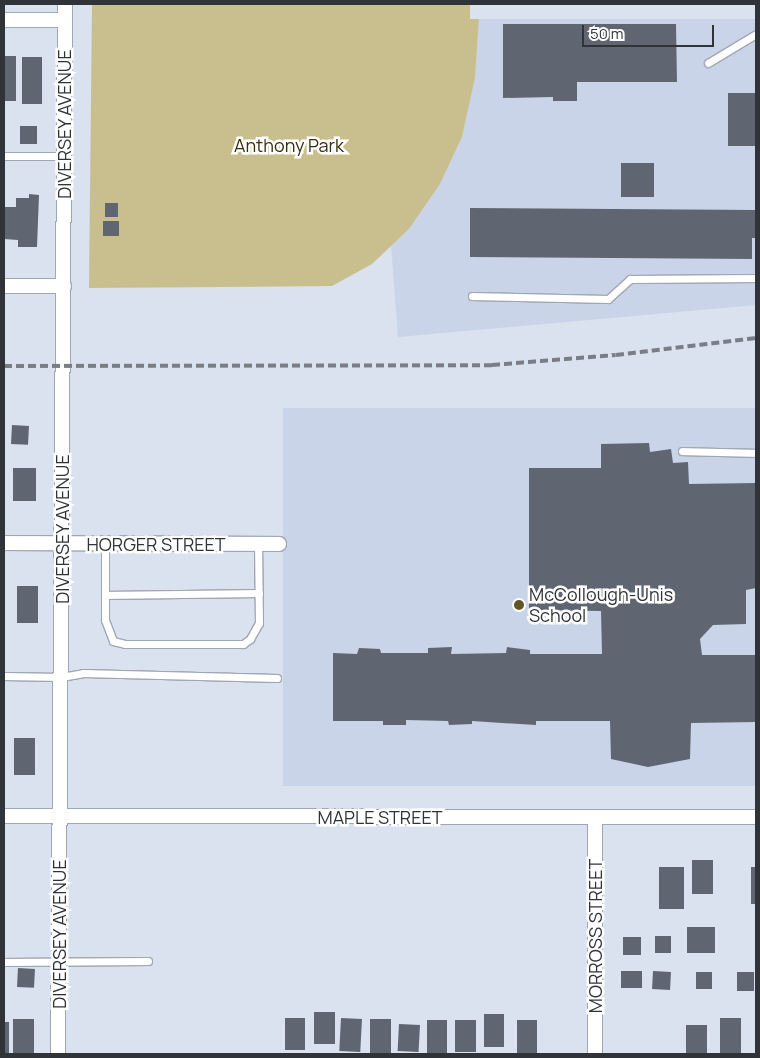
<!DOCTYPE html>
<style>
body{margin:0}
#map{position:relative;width:760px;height:1058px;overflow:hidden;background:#dae1ef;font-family:Manrope,sans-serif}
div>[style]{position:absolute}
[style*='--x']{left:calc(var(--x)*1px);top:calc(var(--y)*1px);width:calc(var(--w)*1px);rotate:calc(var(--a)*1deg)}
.built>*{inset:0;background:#cad4e8;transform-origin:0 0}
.green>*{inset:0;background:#c9bf8e}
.building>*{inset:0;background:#5f6671;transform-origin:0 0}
.roads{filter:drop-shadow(1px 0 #a0a7b4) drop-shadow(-1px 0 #a0a7b4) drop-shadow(0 1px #a0a7b4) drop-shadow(0 -1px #a0a7b4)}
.lane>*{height:7px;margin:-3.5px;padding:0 3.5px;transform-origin:3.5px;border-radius:3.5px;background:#fff}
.street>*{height:14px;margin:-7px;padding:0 7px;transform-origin:7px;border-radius:7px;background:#fff}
.rail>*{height:4px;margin-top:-2px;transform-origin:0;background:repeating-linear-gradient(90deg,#797d86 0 8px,transparent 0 12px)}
.dots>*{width:14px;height:14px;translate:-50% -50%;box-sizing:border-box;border:2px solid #fff;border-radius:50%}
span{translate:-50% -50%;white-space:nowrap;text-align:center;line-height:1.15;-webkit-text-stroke:5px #fff;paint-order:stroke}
.street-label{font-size:18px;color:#303338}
.park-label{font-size:18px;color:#37300c}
.poi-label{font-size:18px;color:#303338}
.left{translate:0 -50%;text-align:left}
.frame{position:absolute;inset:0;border:5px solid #303338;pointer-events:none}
.scale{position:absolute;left:582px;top:25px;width:132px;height:22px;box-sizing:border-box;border:2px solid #303338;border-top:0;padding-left:6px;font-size:15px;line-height:18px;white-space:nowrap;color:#303338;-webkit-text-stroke:4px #fff;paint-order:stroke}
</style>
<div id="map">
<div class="built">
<i style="clip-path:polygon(479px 19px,756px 19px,756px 305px,398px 337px,391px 246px,409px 229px,440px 184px,462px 137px,475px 78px)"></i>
<i style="left:283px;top:408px;width:473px;height:378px"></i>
</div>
<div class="green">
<i style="clip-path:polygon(92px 4px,470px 4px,470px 19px,479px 19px,475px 78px,462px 137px,440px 184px,409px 229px,372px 264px,332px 286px,89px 288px)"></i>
</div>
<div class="building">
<i style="clip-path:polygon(503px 24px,676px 24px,677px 82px,577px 82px,577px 101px,553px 101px,553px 97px,503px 98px)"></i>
<i style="left:4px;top:56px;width:12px;height:45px"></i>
<i style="left:22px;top:57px;width:20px;height:47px"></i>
<i style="left:728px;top:93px;width:28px;height:53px"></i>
<i style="left:20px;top:126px;width:17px;height:18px"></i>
<i style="left:621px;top:163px;width:33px;height:34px"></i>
<i style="clip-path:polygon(29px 194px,39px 195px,37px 247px,18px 247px,18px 240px,4px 239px,4px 207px,16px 207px,16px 198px,29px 198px)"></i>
<i style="left:105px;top:203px;width:13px;height:14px"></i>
<i style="clip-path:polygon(470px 208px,756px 210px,756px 238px,752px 238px,752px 259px,470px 257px)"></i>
<i style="left:103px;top:221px;width:16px;height:15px"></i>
<i style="left:12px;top:425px;width:17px;height:19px;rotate:3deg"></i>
<i style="clip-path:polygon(649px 443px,650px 452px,671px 449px,673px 463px,688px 462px,689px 484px,756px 483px,756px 588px,746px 590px,746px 624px,713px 625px,700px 639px,702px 655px,756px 655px,756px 722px,691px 723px,690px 759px,648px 767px,611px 759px,610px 721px,536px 721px,536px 725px,472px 721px,472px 724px,449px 725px,448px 721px,406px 720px,406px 725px,383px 725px,383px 721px,333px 721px,333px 653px,357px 654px,359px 648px,380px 649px,381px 653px,428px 653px,428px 648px,452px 647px,451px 654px,506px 653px,507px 647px,530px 650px,530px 654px,602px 654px,601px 611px,529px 610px,529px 468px,601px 468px,601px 444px)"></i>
<i style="left:13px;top:468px;width:23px;height:33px"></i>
<i style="left:17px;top:586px;width:21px;height:37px"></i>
<i style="left:14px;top:738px;width:21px;height:37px"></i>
<i style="left:692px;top:860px;width:21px;height:34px"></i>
<i style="left:659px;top:867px;width:25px;height:42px"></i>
<i style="left:751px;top:867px;width:5px;height:37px"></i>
<i style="left:687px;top:927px;width:28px;height:26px"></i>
<i style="left:655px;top:936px;width:16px;height:17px"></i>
<i style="left:623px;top:937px;width:18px;height:18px"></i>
<i style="left:18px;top:968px;width:17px;height:19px;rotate:3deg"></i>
<i style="left:621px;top:971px;width:21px;height:17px"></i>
<i style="left:653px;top:971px;width:18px;height:18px;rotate:3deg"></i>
<i style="left:696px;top:972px;width:16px;height:17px"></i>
<i style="left:737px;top:972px;width:17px;height:19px"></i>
<i style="left:314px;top:1012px;width:21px;height:32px"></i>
<i style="left:484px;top:1014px;width:20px;height:33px"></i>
<i style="left:285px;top:1018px;width:20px;height:32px"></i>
<i style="left:341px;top:1018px;width:21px;height:33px;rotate:3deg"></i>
<i style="left:720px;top:1018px;width:21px;height:36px"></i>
<i style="left:13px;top:1019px;width:21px;height:35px"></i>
<i style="left:370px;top:1019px;width:21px;height:35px"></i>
<i style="left:427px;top:1020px;width:20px;height:33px"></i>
<i style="left:455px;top:1020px;width:21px;height:32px"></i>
<i style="left:517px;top:1020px;width:20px;height:34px"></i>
<i style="left:4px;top:1022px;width:5px;height:32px"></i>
<i style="left:399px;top:1024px;width:21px;height:27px;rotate:3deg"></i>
<i style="left:686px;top:1025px;width:21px;height:29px"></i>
</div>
<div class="roads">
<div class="lane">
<i style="--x:708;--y:63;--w:56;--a:-31.1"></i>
<i style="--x:4;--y:156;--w:60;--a:0"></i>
<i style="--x:472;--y:296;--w:136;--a:1.3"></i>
<i style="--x:608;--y:299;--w:30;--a:-42"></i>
<i style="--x:630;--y:279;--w:126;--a:-0.5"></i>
<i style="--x:682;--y:451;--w:74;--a:1.5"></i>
<i style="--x:105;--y:544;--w:76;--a:90"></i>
<i style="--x:105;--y:620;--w:22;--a:69"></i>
<i style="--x:113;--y:641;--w:12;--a:14"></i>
<i style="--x:125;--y:644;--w:118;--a:0"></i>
<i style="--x:243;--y:644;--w:9;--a:-36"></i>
<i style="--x:250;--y:639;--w:18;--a:-61"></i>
<i style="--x:259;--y:623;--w:79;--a:-90.7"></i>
<i style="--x:105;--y:595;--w:154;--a:-0.7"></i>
<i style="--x:4;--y:676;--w:57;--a:1"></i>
<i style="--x:61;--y:677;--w:22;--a:-10"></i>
<i style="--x:83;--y:673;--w:194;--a:1.5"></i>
<i style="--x:4;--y:962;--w:144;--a:-0.4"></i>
</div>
<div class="street">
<i style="--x:4;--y:20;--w:61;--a:0"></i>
<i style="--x:4;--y:286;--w:60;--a:0"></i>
<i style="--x:4;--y:543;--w:275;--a:0.2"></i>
<i style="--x:4;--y:816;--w:752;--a:0.08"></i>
<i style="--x:58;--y:1054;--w:1050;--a:-89.62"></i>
<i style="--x:595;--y:1054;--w:237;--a:-90"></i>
</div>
</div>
<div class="rail">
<i style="--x:4;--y:366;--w:488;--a:-0.1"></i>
<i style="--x:492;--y:365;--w:124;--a:-4.6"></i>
<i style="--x:616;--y:355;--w:141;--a:-6.9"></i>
</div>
<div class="dots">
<i style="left:519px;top:605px;background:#615723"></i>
</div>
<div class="street-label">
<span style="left:64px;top:124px;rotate:-90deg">DIVERSEY AVENUE</span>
<span style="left:62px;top:529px;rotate:-90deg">DIVERSEY AVENUE</span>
<span style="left:156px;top:544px">HORGER STREET</span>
<span style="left:380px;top:817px">MAPLE STREET</span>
<span style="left:59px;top:934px;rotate:-90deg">DIVERSEY AVENUE</span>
<span style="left:595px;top:936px;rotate:-90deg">MORROSS STREET</span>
</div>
<div class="park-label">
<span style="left:289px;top:145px">Anthony Park</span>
</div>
<div class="poi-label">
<span class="left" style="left:529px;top:605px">McCollough-Unis<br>School</span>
</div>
<div class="frame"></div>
<div class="scale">50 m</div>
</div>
